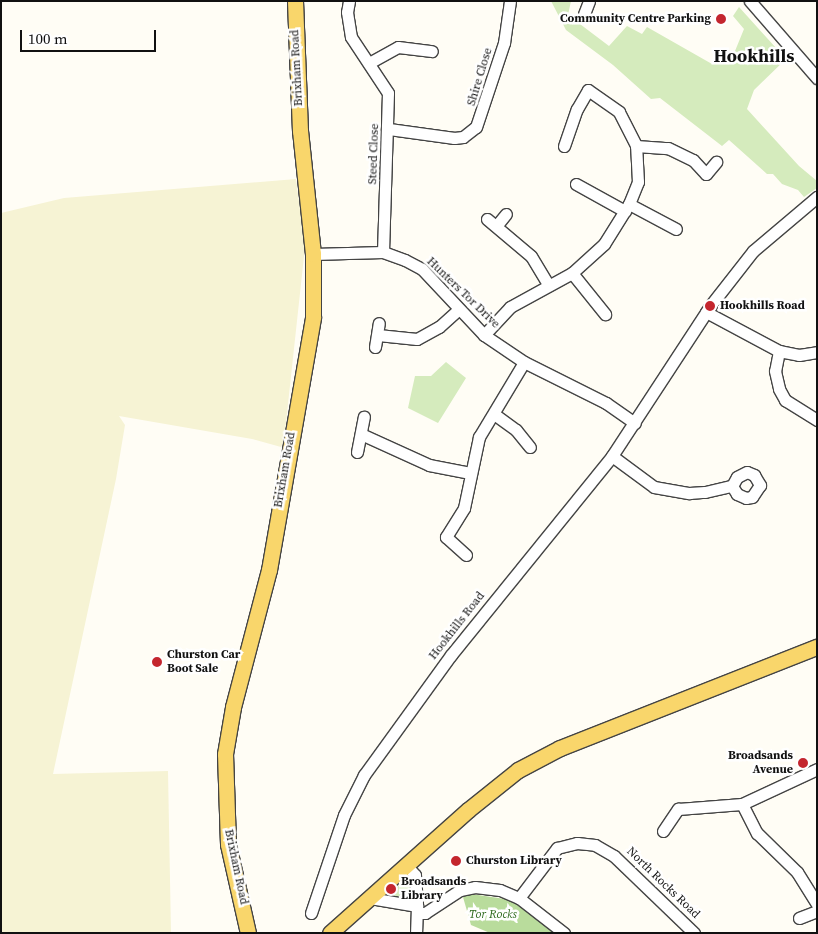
<!DOCTYPE html>
<style>
body{margin:0}
#map{position:relative;width:818px;height:934px;overflow:hidden;background:#fffdf5;font-family:"Source Serif 4",serif}
div>[style]{position:absolute}
[style*='--x']{left:calc(var(--x)*1px);top:calc(var(--y)*1px);width:calc(var(--w)*1px);rotate:calc(var(--a)*1deg)}
.farmland>*{inset:0;background:#f6f3d4}
.green>*{inset:0;background:#d5ebbd}
.forest>*{inset:0;background:#b9dc9c}
.roads{filter:drop-shadow(1px 0 #444) drop-shadow(-1px 0 #444) drop-shadow(0 1px #444) drop-shadow(0 -1px #444)}
.minor>*{height:11px;margin:-5.5px;padding:0 5.5px;transform-origin:5.5px;border-radius:5.5px;background:#fff}
.major>*{height:15px;margin:-7.5px;padding:0 7.5px;transform-origin:7.5px;border-radius:7.5px;background:#f9d66b}
.dots>*{width:14px;height:14px;translate:-50% -50%;box-sizing:border-box;border:2px solid #fff;border-radius:50%}
span{translate:-50% -50%;white-space:nowrap;text-align:center;line-height:1.15;-webkit-text-stroke:5px #fff;paint-order:stroke}
.poi-label{font-size:12px;color:#111;font-weight:700}
.right{translate:-100% -50%;text-align:right}
.left{translate:0 -50%;text-align:left}
.street-label{font-size:12px;color:#111}
.park-label{font-size:12px;color:#2f6b1f;font-style:italic}
.district-label{font-size:18px;color:#111;font-weight:700}
.frame{position:absolute;inset:0;border:2px solid #111;pointer-events:none}
.scale{position:absolute;left:20px;top:30px;width:136px;height:22px;box-sizing:border-box;border:2px solid #111;border-top:0;padding-left:6px;font-size:15px;line-height:18px;white-space:nowrap;color:#111;-webkit-text-stroke:4px #fff;paint-order:stroke}
</style>
<div id="map">
<div class="farmland">
<i style="clip-path:polygon(296px 179px,305px 247px,284px 441px,281px 447px,252px 439px,119px 416px,125px 425px,116px 479px,53px 774px,168px 771px,171px 933px,1px 933px,1px 213px,64px 198px)"></i>
</div>
<div class="green">
<i style="clip-path:polygon(551px 1px,571px 1px,568px 15px,609px 46px,627px 26px,642px 34px,647px 27px,712px 64px,735px 51px,744px 29px,733px 16px,739px 7px,786px 59px,754px 90px,747px 109px,799px 166px,817px 181px,817px 188px,804px 197px,798px 190px,782px 184px,773px 174px,767px 174px,729px 140px,722px 146px,660px 98px,651px 99px,613px 65px,566px 30px)"></i>
<i style="clip-path:polygon(446px 362px,466px 378px,438px 423px,408px 408px,415px 376px,431px 376px)"></i>
<i style="clip-path:polygon(406px 878px,411px 881px,411px 897px,388px 896px)"></i>
</div>
<div class="forest">
<i style="clip-path:polygon(471px 894px,505px 899px,522px 906px,555px 933px,490px 933px,471px 925px,463px 897px)"></i>
</div>
<div class="roads">
<div class="minor">
<i style="--x:349;--y:1;--w:11;--a:100"></i>
<i style="--x:347;--y:12;--w:25;--a:81"></i>
<i style="--x:351;--y:37;--w:67;--a:56.5"></i>
<i style="--x:388;--y:93;--w:159;--a:91.8"></i>
<i style="--x:750;--y:1;--w:102;--a:49"></i>
<i style="--x:584;--y:14;--w:14;--a:-69"></i>
<i style="--x:369;--y:63;--w:33;--a:-29"></i>
<i style="--x:398;--y:47;--w:34;--a:7"></i>
<i style="--x:389;--y:129;--w:66;--a:7.9"></i>
<i style="--x:454;--y:138;--w:9;--a:-6"></i>
<i style="--x:463;--y:137;--w:16;--a:-38"></i>
<i style="--x:476;--y:127;--w:89;--a:-71.6"></i>
<i style="--x:504;--y:43;--w:42;--a:-81.9"></i>
<i style="--x:564;--y:146;--w:39;--a:-71"></i>
<i style="--x:577;--y:109;--w:22;--a:-60"></i>
<i style="--x:588;--y:90;--w:38;--a:35"></i>
<i style="--x:619;--y:112;--w:38;--a:63"></i>
<i style="--x:576;--y:184;--w:56;--a:28.9"></i>
<i style="--x:629;--y:204;--w:53;--a:28"></i>
<i style="--x:487;--y:219;--w:57;--a:40.1"></i>
<i style="--x:531;--y:256;--w:33;--a:59"></i>
<i style="--x:497;--y:225;--w:14;--a:-51"></i>
<i style="--x:313;--y:254;--w:70;--a:-1.6"></i>
<i style="--x:383;--y:252;--w:23;--a:20"></i>
<i style="--x:405;--y:260;--w:19;--a:28"></i>
<i style="--x:422;--y:269;--w:91;--a:46.8"></i>
<i style="--x:484;--y:335;--w:48;--a:34"></i>
<i style="--x:524;--y:362;--w:92;--a:26.6"></i>
<i style="--x:606;--y:403;--w:35;--a:35"></i>
<i style="--x:572;--y:273;--w:53;--a:51.2"></i>
<i style="--x:706;--y:312;--w:83;--a:28.1"></i>
<i style="--x:779;--y:351;--w:20;--a:11"></i>
<i style="--x:799;--y:355;--w:18;--a:-9"></i>
<i style="--x:378;--y:335;--w:39;--a:6"></i>
<i style="--x:417;--y:339;--w:25;--a:-29"></i>
<i style="--x:439;--y:327;--w:25;--a:-42"></i>
<i style="--x:484;--y:335;--w:38;--a:-47"></i>
<i style="--x:510;--y:307;--w:71;--a:-28.7"></i>
<i style="--x:572;--y:273;--w:43;--a:-42.2"></i>
<i style="--x:604;--y:244;--w:47;--a:-58"></i>
<i style="--x:629;--y:204;--w:24;--a:-68"></i>
<i style="--x:638;--y:182;--w:36;--a:-93"></i>
<i style="--x:636;--y:146;--w:32;--a:4"></i>
<i style="--x:668;--y:148;--w:28;--a:26"></i>
<i style="--x:693;--y:160;--w:19;--a:47"></i>
<i style="--x:706;--y:174;--w:16;--a:-50"></i>
<i style="--x:375;--y:347;--w:24;--a:-81"></i>
<i style="--x:779;--y:351;--w:20;--a:101"></i>
<i style="--x:775;--y:371;--w:18;--a:77"></i>
<i style="--x:779;--y:389;--w:13;--a:61"></i>
<i style="--x:785;--y:400;--w:38;--a:32"></i>
<i style="--x:494;--y:414;--w:27;--a:36"></i>
<i style="--x:516;--y:430;--w:22;--a:51"></i>
<i style="--x:361;--y:434;--w:75;--a:24.5"></i>
<i style="--x:429;--y:465;--w:42;--a:11"></i>
<i style="--x:357;--y:452;--w:36;--a:-79"></i>
<i style="--x:612;--y:456;--w:52;--a:36.4"></i>
<i style="--x:654;--y:487;--w:36;--a:10"></i>
<i style="--x:689;--y:493;--w:16;--a:-4"></i>
<i style="--x:705;--y:492;--w:28;--a:-13"></i>
<i style="--x:732;--y:486;--w:10;--a:-61"></i>
<i style="--x:737;--y:477;--w:11;--a:-27"></i>
<i style="--x:747;--y:472;--w:8;--a:23"></i>
<i style="--x:754;--y:475;--w:12;--a:59"></i>
<i style="--x:760;--y:485;--w:14;--a:124"></i>
<i style="--x:752;--y:497;--w:6;--a:171"></i>
<i style="--x:746;--y:498;--w:10;--a:-156"></i>
<i style="--x:737;--y:494;--w:9;--a:-122"></i>
<i style="--x:466;--y:555;--w:27;--a:-138"></i>
<i style="--x:446;--y:537;--w:34;--a:-58"></i>
<i style="--x:464;--y:508;--w:73;--a:-78.1"></i>
<i style="--x:479;--y:437;--w:87;--a:-59"></i>
<i style="--x:742;--y:804;--w:33;--a:63"></i>
<i style="--x:757;--y:833;--w:56;--a:44.3"></i>
<i style="--x:797;--y:872;--w:38;--a:58"></i>
<i style="--x:663;--y:831;--w:27;--a:-56"></i>
<i style="--x:678;--y:809;--w:64;--a:-4.5"></i>
<i style="--x:742;--y:804;--w:83;--a:-25"></i>
<i style="--x:406;--y:865;--w:13;--a:48"></i>
<i style="--x:415;--y:875;--w:31;--a:86"></i>
<i style="--x:370;--y:898;--w:48;--a:9.7"></i>
<i style="--x:417;--y:906;--w:27;--a:92"></i>
<i style="--x:519;--y:898;--w:63;--a:-52.8"></i>
<i style="--x:557;--y:848;--w:21;--a:-14"></i>
<i style="--x:577;--y:843;--w:18;--a:6"></i>
<i style="--x:595;--y:845;--w:22;--a:30"></i>
<i style="--x:614;--y:856;--w:111;--a:43.9"></i>
<i style="--x:311;--y:913;--w:103;--a:-71.4"></i>
<i style="--x:344;--y:815;--w:45;--a:-63.4"></i>
<i style="--x:364;--y:775;--w:148;--a:-54.1"></i>
<i style="--x:451;--y:655;--w:256;--a:-51"></i>
<i style="--x:612;--y:456;--w:179;--a:-56.8"></i>
<i style="--x:710;--y:306;--w:70;--a:-52"></i>
<i style="--x:753;--y:251;--w:84;--a:-40.2"></i>
<i style="--x:417;--y:913;--w:8;--a:0"></i>
<i style="--x:425;--y:913;--w:42;--a:-33.3"></i>
<i style="--x:460;--y:890;--w:15;--a:-11"></i>
<i style="--x:475;--y:887;--w:25;--a:7"></i>
<i style="--x:500;--y:890;--w:21;--a:23"></i>
<i style="--x:519;--y:898;--w:57;--a:37.9"></i>
<i style="--x:799;--y:918;--w:19;--a:-21"></i>
</div>
<div class="major">
<i style="--x:248;--y:933;--w:91;--a:-102.7"></i>
<i style="--x:228;--y:844;--w:90;--a:-91.9"></i>
<i style="--x:225;--y:754;--w:48;--a:-80.3"></i>
<i style="--x:233;--y:707;--w:142;--a:-75.3"></i>
<i style="--x:269;--y:570;--w:257;--a:-80.1"></i>
<i style="--x:313;--y:317;--w:63;--a:-90"></i>
<i style="--x:313;--y:254;--w:124;--a:-96"></i>
<i style="--x:300;--y:131;--w:130;--a:-92.2"></i>
<i style="--x:330;--y:933;--w:185;--a:-41.7"></i>
<i style="--x:468;--y:810;--w:64;--a:-38.7"></i>
<i style="--x:518;--y:770;--w:47;--a:-27.6"></i>
<i style="--x:560;--y:748;--w:276;--a:-21.5"></i>
</div>
</div>
<div class="dots">
<i style="left:721px;top:19px;background:#c4262e"></i>
<i style="left:710px;top:306px;background:#c4262e"></i>
<i style="left:157px;top:662px;background:#c4262e"></i>
<i style="left:803px;top:763px;background:#c4262e"></i>
<i style="left:456px;top:861px;background:#c4262e"></i>
<i style="left:391px;top:889px;background:#c4262e"></i>
</div>
<div class="poi-label">
<span class="right" style="left:711px;top:19px">Community Centre Parking</span>
<span class="left" style="left:720px;top:306px">Hookhills Road</span>
<span class="left" style="left:167px;top:662px">Churston Car<br>Boot Sale</span>
<span class="right" style="left:793px;top:763px">Broadsands<br>Avenue</span>
<span class="left" style="left:466px;top:861px">Churston Library</span>
<span class="left" style="left:401px;top:889px">Broadsands<br>Library</span>
</div>
<div class="street-label">
<span style="left:297px;top:68px;rotate:-93deg">Brixham Road</span>
<span style="left:480px;top:77px;rotate:-73deg">Shire Close</span>
<span style="left:374px;top:154px;rotate:-88deg">Steed Close</span>
<span style="left:463px;top:293px;rotate:44deg">Hunters Tor Drive</span>
<span style="left:285px;top:470px;rotate:-80deg">Brixham Road</span>
<span style="left:457px;top:626px;rotate:-52deg">Hookhills Road</span>
<span style="left:236px;top:867px;rotate:78deg">Brixham Road</span>
<span style="left:663px;top:883px;rotate:44deg">North Rocks Road</span>
</div>
<div class="park-label">
<span style="left:493px;top:915px">Tor Rocks</span>
</div>
<div class="district-label">
<span style="left:754px;top:56px">Hookhills</span>
</div>
<div class="frame"></div>
<div class="scale">100 m</div>
</div>
